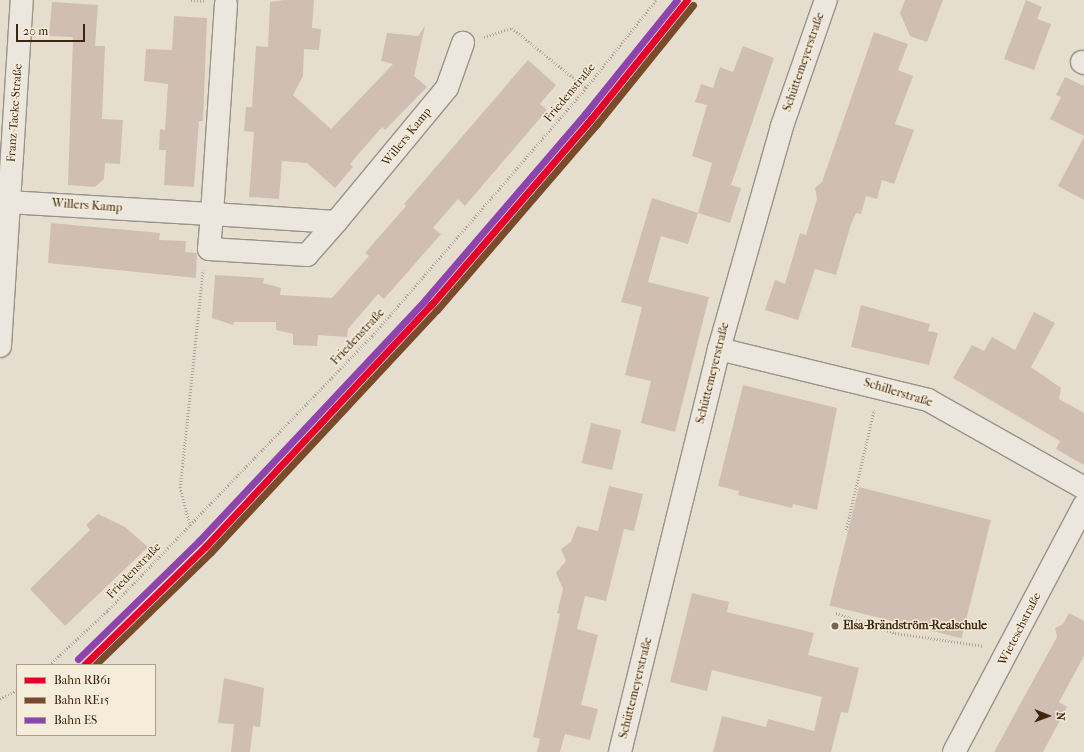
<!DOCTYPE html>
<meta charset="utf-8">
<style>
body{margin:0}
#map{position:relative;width:1084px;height:752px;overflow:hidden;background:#e5decf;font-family:"IM FELL French Canon",serif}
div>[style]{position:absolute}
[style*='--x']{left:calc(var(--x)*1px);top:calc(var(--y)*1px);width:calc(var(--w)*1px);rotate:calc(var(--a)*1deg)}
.building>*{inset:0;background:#d0beb3;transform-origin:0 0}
.path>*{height:2.5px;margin-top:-1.25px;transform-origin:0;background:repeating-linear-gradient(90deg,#aba59d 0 1px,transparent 0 3px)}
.roads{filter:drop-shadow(1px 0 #9a9287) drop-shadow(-1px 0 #9a9287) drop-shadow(0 1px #9a9287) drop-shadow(0 -1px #9a9287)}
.minor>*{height:22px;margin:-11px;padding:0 11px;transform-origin:11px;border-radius:11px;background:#ebe7df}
.rail-1>*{height:7px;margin:-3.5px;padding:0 3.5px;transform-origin:3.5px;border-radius:3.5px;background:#e4002b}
.rail-2>*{height:7px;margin:-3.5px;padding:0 3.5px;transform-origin:3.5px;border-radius:3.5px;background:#7a4b2a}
.rail-3>*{height:7px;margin:-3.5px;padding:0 3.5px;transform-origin:3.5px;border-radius:3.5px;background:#8e44ad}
.dots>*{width:11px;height:11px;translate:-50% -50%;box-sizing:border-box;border:2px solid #f5ecd9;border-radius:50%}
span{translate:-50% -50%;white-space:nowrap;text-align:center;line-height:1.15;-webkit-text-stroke:3px #f5ecd9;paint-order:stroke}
.street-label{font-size:12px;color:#40250e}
.poi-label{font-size:12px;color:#40250e;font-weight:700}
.left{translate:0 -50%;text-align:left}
.legend{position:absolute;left:16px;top:664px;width:140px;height:72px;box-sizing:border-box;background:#f5ecd9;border:1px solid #ad9c88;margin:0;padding:5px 7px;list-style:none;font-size:12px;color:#40250e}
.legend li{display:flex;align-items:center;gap:8px;height:20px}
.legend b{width:20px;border:1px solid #ad9c88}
.north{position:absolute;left:1028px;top:696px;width:40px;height:40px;-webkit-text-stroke:3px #f5ecd9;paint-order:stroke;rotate:91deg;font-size:11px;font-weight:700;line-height:16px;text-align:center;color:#40250e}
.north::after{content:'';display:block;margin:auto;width:14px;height:18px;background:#40250e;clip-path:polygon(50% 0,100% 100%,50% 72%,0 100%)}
.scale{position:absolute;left:16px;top:24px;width:69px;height:18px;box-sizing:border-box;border:2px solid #40250e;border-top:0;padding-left:5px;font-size:12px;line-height:14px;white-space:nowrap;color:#40250e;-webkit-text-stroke:3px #f5ecd9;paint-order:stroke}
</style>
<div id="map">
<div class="building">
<i style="clip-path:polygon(284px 0,314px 0,312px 28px,321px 29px,319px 50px,304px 49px,303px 76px,293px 95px,331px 129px,393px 64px,381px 61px,387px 33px,418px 36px,425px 26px,414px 76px,427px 87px,385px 130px,382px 127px,350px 164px,353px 167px,335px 188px,307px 163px,282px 161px,279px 199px,249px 197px,254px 132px,244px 131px,246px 107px,252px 107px,256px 46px,268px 47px,270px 2px)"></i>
<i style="clip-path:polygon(905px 0,943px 0,927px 42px,910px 36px,900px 13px)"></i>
<i style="clip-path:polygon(1026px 0,1042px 7px,1037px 19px,1051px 24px,1034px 70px,1004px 59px)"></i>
<i style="clip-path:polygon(52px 2px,98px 5px,95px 46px,105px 46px,102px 119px,123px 120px,120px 164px,105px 163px,104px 179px,95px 187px,68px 185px,73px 37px,49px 36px)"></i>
<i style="clip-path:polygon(174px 16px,207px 18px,203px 121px,199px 121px,194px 187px,164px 185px,166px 150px,159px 150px,160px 129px,165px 130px,168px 84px,144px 81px,146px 49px,172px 50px)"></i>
<i style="clip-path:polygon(874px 32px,908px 44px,898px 70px,913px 76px,895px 124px,914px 130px,894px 184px,882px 180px,877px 199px,866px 196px,861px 214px,856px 213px,851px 224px,836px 275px,815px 269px,798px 320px,765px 310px,775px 280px,785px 284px,800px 233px,806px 235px,817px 199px,815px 188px,822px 182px)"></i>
<i style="clip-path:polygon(743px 46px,774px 58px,731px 185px,741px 188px,730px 223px,698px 213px,712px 163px,692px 156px,707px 105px,695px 102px,701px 84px,713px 88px,720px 67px,733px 72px)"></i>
<i style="clip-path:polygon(528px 60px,556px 85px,540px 104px,547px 110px,465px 206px,458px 199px,445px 214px,433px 228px,441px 234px,384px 299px,378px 294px,348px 329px,347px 337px,318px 335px,317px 346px,293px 345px,293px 334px,276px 330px,276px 322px,234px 322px,233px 325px,212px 318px,215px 275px,264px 278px,263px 283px,281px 288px,280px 295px,332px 298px,369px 256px,365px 253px,406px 206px,404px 204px)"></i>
<i style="clip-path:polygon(1065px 77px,1084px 86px,1084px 136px,1050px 119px,1061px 97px,1056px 95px)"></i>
<i style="clip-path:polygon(1084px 137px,1084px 200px,1058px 186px)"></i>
<i style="clip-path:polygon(652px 198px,698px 213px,688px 244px,661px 236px,648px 282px,709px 297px,675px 432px,641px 423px,651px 381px,625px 375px,642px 307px,621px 302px)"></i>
<i style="clip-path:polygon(51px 223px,160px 233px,159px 240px,186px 241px,185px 252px,197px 253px,196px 278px,48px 263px)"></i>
<i style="clip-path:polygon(861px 305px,930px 324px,928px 331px,938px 333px,929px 365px,851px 347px)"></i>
<i style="clip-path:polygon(1034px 312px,1055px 323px,1031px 367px,1061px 388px,1059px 399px,1084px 413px,1084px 465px,1056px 449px,1060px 441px,953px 378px,972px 345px,984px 351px,992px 337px,1015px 350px)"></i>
<i style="clip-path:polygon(743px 385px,837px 408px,817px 510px,793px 504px,792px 508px,738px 495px,739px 491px,718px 486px)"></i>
<i style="left:591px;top:423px;width:31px;height:41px;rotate:13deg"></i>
<i style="clip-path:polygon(609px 486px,643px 494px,634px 531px,624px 529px,606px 601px,585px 596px,577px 629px,598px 635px,581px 705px,598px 709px,590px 740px,565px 734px,560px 752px,537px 752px,540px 739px,533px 737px,560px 614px,557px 613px,563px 589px,556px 573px,566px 561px,561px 549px,571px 542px,577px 526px,598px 531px)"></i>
<i style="left:859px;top:487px;width:136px;height:122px;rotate:14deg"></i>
<i style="clip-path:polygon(98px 514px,125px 527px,148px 547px,65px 626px,30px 589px,90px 530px,86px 525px)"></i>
<i style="clip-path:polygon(692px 593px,729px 602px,727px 612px,814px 633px,808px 655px,859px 668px,848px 713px,841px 712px,831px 752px,713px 752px,722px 716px,766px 727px,768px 719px,814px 731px,822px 697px,712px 670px,707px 691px,670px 682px)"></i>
<i style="clip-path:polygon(1069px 613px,1084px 621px,1084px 656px,1059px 702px,1067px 707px,1043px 752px,994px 752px,1057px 637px,1055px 628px,1063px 624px)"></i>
<i style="clip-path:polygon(224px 678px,264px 688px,260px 727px,253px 726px,250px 752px,231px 752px,234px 724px,218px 723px)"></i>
</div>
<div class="path">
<i style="--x:191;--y:0;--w:14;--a:4"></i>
<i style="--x:484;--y:37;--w:29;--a:-18"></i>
<i style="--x:512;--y:28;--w:95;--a:39"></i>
<i style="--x:190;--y:526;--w:39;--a:-105"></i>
<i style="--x:180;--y:488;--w:219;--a:-84"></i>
<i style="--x:846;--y:530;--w:123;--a:-76.9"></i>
<i style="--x:836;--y:613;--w:62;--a:18.7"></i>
<i style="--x:895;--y:633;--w:90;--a:8.3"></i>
<i style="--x:49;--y:665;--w:79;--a:-43"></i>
<i style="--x:107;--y:611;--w:382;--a:-46.1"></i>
<i style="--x:372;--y:336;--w:328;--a:-49.2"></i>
<i style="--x:586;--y:88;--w:112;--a:-51.5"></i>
<i style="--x:0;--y:699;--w:19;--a:-28"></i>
</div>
<div class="roads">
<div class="minor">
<i style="--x:1082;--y:62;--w:2;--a:27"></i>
<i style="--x:9;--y:202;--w:203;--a:3.4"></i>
<i style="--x:212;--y:214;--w:210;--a:-86.2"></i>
<i style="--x:212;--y:214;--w:124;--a:3.7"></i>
<i style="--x:336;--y:222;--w:44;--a:131.3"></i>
<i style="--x:307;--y:255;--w:98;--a:-176.5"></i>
<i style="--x:209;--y:249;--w:35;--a:-85"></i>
<i style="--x:336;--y:222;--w:174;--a:-50.4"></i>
<i style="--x:447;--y:88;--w:48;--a:-70.4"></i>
<i style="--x:0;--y:346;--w:347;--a:-86.4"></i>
<i style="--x:719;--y:349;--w:215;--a:13.7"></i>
<i style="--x:928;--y:400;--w:179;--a:29.4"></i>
<i style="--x:620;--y:752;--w:415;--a:-76.2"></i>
<i style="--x:719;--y:349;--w:232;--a:-74.2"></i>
<i style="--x:782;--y:126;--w:133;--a:-70.8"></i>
<i style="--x:954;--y:752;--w:279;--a:-62.2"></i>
</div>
</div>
<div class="rail-1">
<i style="--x:84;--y:665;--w:169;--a:-44.3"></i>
<i style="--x:205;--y:547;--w:331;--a:-47"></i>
<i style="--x:431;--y:305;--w:245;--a:-49.3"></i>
<i style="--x:591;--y:119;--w:153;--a:-51.1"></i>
</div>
<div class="rail-2">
<i style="--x:95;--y:665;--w:162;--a:-44.2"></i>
<i style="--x:211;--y:552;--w:331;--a:-47"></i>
<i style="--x:437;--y:310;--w:245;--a:-49.3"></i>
<i style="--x:597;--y:124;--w:153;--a:-51.1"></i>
</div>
<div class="rail-3">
<i style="--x:78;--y:659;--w:169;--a:-44.3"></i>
<i style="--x:199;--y:541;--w:330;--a:-46.8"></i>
<i style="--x:425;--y:300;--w:245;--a:-49.3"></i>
<i style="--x:585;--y:114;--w:146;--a:-51.1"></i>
</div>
<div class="dots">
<i style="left:835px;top:626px;background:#7a6652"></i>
</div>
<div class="street-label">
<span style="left:804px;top:62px;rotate:-71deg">Schüttemeyerstraße</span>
<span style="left:570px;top:93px;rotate:-50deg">Friedenstraße</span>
<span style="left:15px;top:113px;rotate:-86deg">Franz-Tacke-Straße</span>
<span style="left:407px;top:137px;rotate:-51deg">Willers Kamp</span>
<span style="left:87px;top:206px;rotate:4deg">Willers Kamp</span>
<span style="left:358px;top:337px;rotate:-47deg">Friedenstraße</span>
<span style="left:713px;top:373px;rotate:-76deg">Schüttemeyerstraße</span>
<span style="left:898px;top:393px;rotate:17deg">Schillerstraße</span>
<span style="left:134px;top:571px;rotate:-46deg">Friedenstraße</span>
<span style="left:1020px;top:629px;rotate:-63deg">Wieteschstraße</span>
<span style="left:636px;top:688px;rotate:-76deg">Schüttemeyerstraße</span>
</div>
<div class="poi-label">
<span class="left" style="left:843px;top:626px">Elsa-Brändström-Realschule</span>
</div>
<ul class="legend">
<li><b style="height:5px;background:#e4002b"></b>Bahn RB61</li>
<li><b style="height:5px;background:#7a4b2a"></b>Bahn RE15</li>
<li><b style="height:5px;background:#8e44ad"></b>Bahn ES</li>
</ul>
<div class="north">N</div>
<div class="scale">20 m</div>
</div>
